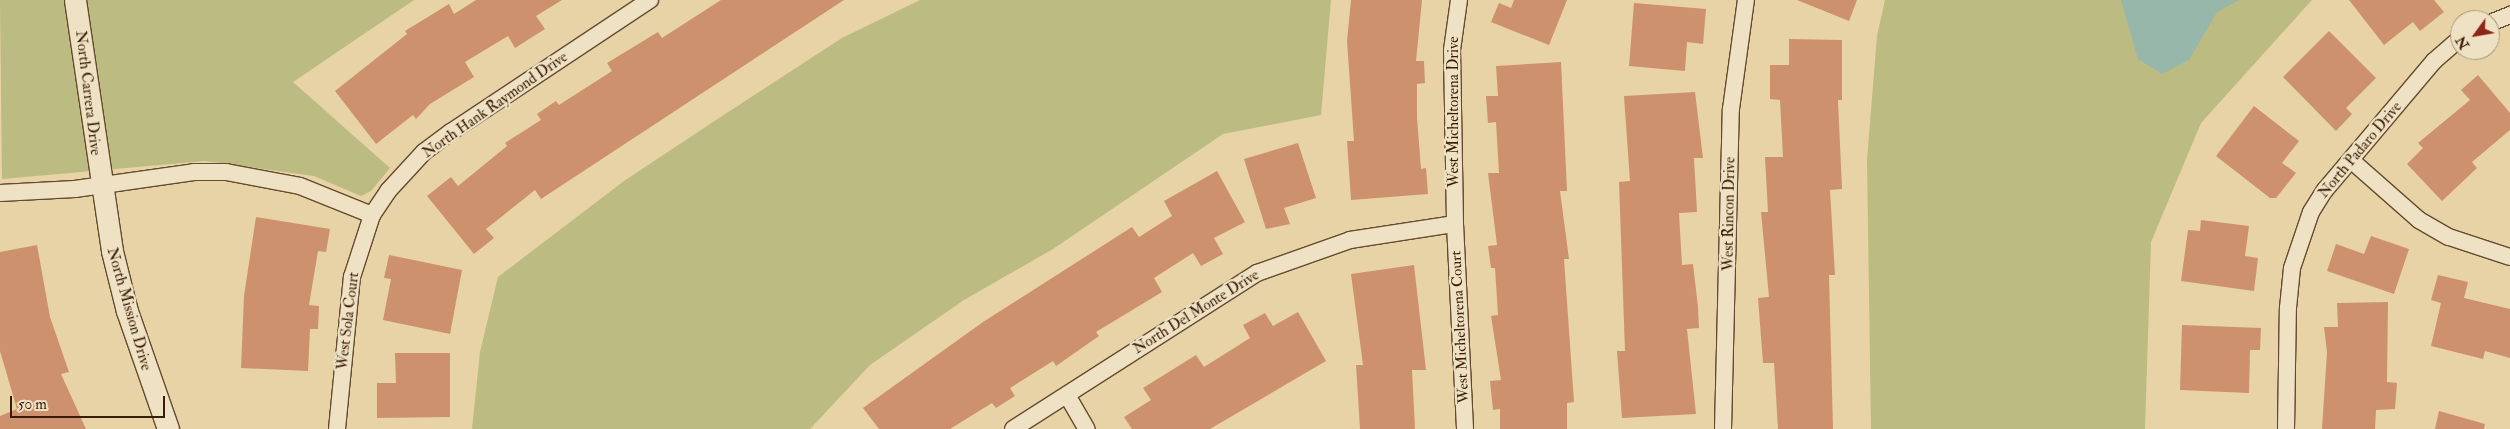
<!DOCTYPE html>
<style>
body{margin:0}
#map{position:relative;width:2510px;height:429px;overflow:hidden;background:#e7d3a5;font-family:"IM FELL Double Pica",serif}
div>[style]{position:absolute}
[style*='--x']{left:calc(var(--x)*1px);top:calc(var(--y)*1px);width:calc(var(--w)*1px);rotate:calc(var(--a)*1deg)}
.green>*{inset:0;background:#bcbb82}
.water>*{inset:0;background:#97b7aa}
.building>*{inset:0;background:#ce916d}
.roads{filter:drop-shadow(1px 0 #654a2e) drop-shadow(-1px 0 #654a2e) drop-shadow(0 1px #654a2e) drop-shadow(0 -1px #654a2e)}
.minor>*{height:16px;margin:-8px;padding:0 8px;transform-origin:8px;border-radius:8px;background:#efe2c4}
.tertiary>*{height:21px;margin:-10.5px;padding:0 10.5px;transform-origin:10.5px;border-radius:10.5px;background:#efe2c4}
span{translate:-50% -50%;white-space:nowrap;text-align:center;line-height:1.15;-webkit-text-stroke:4.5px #efe2c4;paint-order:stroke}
.street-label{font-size:15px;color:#3a1c06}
.north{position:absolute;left:2450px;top:10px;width:50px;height:50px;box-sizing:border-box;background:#efe2c4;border:1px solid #a79378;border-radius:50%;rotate:238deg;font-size:14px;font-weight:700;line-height:20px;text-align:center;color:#3a1c06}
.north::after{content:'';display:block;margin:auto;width:18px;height:22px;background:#8f2418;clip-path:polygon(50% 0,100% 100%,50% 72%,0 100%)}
.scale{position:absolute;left:10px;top:396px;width:155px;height:22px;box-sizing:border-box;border:2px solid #3a1c06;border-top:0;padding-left:6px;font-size:15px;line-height:18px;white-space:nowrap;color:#3a1c06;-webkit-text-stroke:4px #efe2c4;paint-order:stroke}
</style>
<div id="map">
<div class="green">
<i style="clip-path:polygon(0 0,414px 0,293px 82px,390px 168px,371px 191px,361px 196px,314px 176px,205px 161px,2px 179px)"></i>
<i style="clip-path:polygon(920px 0,1331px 0,1321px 115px,1223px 134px,1053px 249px,964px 300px,870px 365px,810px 429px,472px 429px,480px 352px,498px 277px,624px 181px,716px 120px,842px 38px)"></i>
<i style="clip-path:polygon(1885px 0,2312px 0,2201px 123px,2151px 242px,2145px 429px,1871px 429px,1867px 160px,1877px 36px)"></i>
</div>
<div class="water">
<i style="clip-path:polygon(2121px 0,2239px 0,2217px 12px,2189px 60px,2162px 74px,2138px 59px)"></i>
</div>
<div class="building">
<i style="clip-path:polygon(476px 0,562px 0,536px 16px,545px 29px,515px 48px,508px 36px,465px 62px,474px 77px,430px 104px,416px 119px,413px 115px,376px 144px,335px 91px,407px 34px,405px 31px,449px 4px,454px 14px)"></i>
<i style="clip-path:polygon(721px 0,844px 0,541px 199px,535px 190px,486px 229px,494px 238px,474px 254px,427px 196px,451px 177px,458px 186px,507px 146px,505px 143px,541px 120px,537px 114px,556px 101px,559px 105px,612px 71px,607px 63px,658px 32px,662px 38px)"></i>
<i style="clip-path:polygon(1351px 0,1422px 0,1416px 61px,1424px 61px,1425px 83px,1417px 84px,1417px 118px,1421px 169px,1426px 168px,1428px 194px,1351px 200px,1347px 141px,1354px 141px,1347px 41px)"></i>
<i style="clip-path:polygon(1514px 0,1567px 0,1549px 45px,1491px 22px,1499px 3px,1511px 8px)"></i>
<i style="clip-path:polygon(1797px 0,1857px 0,1849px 21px)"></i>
<i style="clip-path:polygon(2349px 0,2434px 0,2444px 12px,2420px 31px,2413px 22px,2384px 45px)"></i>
<i style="clip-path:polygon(1634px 3px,1706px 9px,1703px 44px,1687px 42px,1685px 71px,1629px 66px)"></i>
<i style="clip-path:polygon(2329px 31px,2376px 78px,2346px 108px,2352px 114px,2336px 131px,2283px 77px)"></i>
<i style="clip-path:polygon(1789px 39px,1842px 40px,1842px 100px,1838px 100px,1842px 189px,1830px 190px,1835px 275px,1829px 275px,1833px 429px,1778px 429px,1774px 363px,1763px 363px,1758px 298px,1769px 297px,1761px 212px,1768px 212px,1765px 157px,1783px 157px,1780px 100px,1770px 99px,1770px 65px,1789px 65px)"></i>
<i style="clip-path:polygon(1561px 62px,1567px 191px,1560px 191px,1569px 259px,1564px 259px,1574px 402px,1567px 403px,1567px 429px,1500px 429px,1500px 409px,1493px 410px,1490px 381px,1501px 380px,1491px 316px,1498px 315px,1495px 268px,1491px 268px,1488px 246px,1497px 245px,1488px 173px,1499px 173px,1496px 122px,1488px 123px,1486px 96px,1498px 96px,1496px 66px)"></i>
<i style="clip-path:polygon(2478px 75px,2510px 113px,2510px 130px,2472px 162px,2477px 168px,2442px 201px,2407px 164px,2423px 148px,2418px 143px,2470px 100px,2461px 90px)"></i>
<i style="clip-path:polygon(1695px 92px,1703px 158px,1694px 158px,1697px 212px,1679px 213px,1682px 265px,1693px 264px,1698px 307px,1699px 328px,1687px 329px,1696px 414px,1622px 418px,1617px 351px,1625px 351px,1619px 182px,1630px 181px,1624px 96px)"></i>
<i style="clip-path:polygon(2254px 106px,2299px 141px,2282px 163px,2296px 173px,2276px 198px,2270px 198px,2216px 156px)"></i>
<i style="clip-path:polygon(1298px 143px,1316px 198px,1284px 208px,1290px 224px,1266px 229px,1244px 159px)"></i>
<i style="clip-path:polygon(1217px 171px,1245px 222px,1214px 238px,1223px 254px,1201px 266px,1193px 253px,1154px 278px,1162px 292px,1096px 332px,1099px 336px,1056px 366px,1053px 361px,1010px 388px,1015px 396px,996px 408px,992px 403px,950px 429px,879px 429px,863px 408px,983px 322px,1132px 227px,1139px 237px,1172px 216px,1164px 201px)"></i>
<i style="clip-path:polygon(256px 217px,330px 229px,326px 252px,318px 251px,309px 305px,319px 306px,318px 329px,310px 329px,308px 371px,241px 368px,244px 296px)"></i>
<i style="clip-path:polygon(2201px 220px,2249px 226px,2245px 256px,2258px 258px,2254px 291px,2181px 281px,2188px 230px,2200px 231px)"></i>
<i style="clip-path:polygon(2371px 236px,2409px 249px,2394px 294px,2327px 271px,2336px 244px,2364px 254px)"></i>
<i style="clip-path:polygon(37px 245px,50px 317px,69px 372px,61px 374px,86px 429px,0 429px,0 416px,17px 409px,0 351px,0 252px)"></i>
<i style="clip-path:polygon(389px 255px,462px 270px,450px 334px,383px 320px,391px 279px,384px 278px)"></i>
<i style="clip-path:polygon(1414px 265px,1426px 370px,1412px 370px,1415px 429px,1360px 429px,1356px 365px,1363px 365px,1351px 274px)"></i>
<i style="clip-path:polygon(2438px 275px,2468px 282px,2464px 298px,2510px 309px,2510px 358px,2485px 351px,2483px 359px,2431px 346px,2441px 303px,2431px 300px)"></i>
<i style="clip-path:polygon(2388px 302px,2387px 382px,2397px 383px,2395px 409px,2376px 410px,2375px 429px,2322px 429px,2327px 352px,2324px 327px,2338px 327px,2337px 303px)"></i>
<i style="clip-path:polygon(1298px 312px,1326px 361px,1210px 429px,1132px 429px,1124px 417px,1151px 400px,1143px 388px,1196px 355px,1204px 367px,1250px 338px,1243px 325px,1265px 313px,1273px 326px)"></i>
<i style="clip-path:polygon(2182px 325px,2261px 328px,2260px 350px,2250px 350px,2249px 393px,2180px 390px)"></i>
<i style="clip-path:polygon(395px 353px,450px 353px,450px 417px,377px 418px,377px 383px,396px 383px)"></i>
<i style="clip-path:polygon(2439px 411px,2485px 424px,2484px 429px,2435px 429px)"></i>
</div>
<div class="roads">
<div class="minor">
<i style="--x:1459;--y:0;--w:50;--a:98"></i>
<i style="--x:1452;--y:50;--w:174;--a:89"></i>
<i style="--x:1455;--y:224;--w:205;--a:87.2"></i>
<i style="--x:2490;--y:23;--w:22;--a:-22"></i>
<i style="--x:2352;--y:161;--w:89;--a:41.4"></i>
<i style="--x:2419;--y:220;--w:34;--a:30"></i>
<i style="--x:2449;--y:237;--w:64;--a:18.2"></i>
<i style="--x:0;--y:193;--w:75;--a:-3.1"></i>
<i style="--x:75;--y:189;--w:120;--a:-8.1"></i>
<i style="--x:194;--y:172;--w:32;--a:0"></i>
<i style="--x:226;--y:172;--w:75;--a:10.7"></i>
<i style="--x:300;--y:186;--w:78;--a:21.9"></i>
<i style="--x:1067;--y:395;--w:39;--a:60"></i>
<i style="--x:337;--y:429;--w:153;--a:-84.4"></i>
<i style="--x:352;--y:277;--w:65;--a:-72.1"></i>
<i style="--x:372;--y:215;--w:29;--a:-56"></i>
<i style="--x:388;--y:191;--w:53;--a:-47.3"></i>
<i style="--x:424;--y:152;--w:34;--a:-37"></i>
<i style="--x:451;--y:132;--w:239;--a:-33.6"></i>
<i style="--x:1013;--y:429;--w:290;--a:-32.6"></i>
<i style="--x:1257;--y:273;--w:99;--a:-19.5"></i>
<i style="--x:1350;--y:240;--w:106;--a:-8.7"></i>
<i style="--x:1723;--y:429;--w:320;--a:-88.6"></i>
<i style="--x:1731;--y:109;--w:110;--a:-82.2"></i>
<i style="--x:2286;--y:429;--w:121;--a:-89.1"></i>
<i style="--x:2288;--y:308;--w:40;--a:-84.3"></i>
<i style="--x:2292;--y:268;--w:59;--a:-71.3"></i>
<i style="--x:2311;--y:212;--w:26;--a:-58"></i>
<i style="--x:2325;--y:190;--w:169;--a:-49.8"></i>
<i style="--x:2434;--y:61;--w:35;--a:-41"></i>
</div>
<div class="tertiary">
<i style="--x:75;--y:0;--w:254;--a:81.6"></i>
<i style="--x:112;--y:251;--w:62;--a:76"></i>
<i style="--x:127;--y:311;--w:125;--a:70.8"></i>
</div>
</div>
<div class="street-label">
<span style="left:88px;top:93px;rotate:83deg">North Carrera Drive</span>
<span style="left:495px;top:105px;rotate:-35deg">North Hank Raymond Drive</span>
<span style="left:1454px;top:112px;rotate:-90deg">West Micheltorena Drive</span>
<span style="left:2360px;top:150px;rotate:-50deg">North Padaro Drive</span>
<span style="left:1729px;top:214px;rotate:-89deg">West Rincon Drive</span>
<span style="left:129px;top:309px;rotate:74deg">North Mission Drive</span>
<span style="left:1196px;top:312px;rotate:-32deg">North Del Monte Drive</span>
<span style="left:348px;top:321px;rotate:-83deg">West Sola Court</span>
<span style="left:1460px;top:327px;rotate:-93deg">West Micheltorena Court</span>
</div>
<div class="north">N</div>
<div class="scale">50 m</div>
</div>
